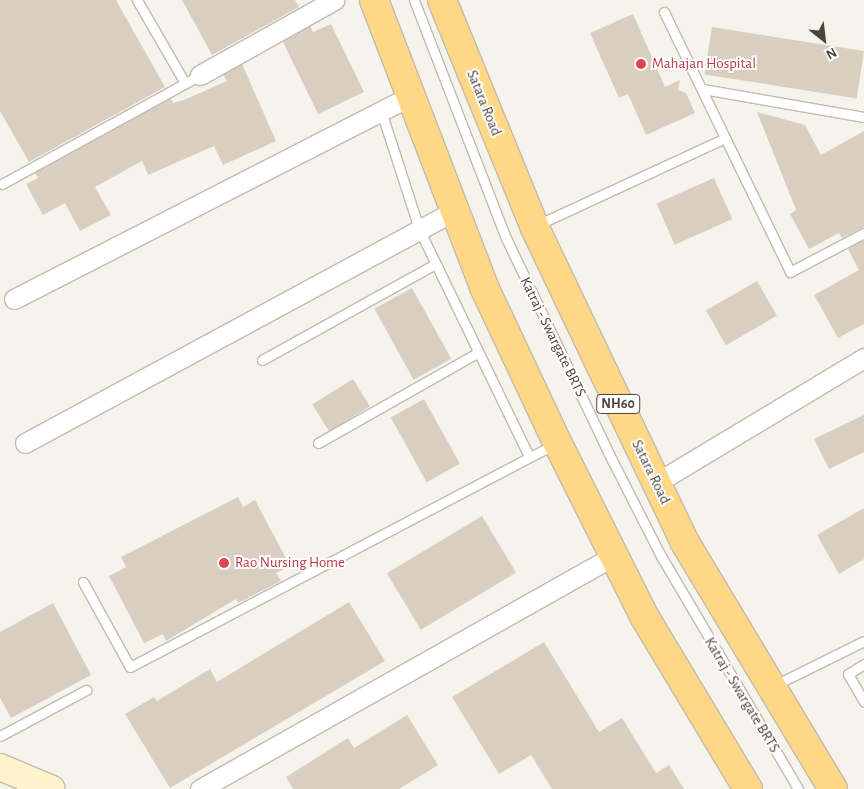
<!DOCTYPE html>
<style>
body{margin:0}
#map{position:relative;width:864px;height:789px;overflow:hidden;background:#f6f3ec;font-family:"Alegreya Sans",sans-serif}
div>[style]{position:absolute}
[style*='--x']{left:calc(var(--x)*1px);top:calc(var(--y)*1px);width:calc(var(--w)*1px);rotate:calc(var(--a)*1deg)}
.building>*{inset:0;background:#d8cfc1;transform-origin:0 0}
.roads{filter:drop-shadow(1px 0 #c2bbae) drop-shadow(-1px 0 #c2bbae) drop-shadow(0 1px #c2bbae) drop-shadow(0 -1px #c2bbae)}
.service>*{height:9px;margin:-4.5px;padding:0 4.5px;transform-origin:4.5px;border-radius:4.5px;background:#fff}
.minor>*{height:19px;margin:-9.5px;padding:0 9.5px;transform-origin:9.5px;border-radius:9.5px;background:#fff}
.secondary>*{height:26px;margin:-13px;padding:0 13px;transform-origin:13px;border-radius:13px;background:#fff3cd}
.trunk>*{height:28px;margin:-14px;padding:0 14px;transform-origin:14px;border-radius:14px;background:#fed886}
.dots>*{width:14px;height:14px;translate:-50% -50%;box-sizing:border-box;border:2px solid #fff;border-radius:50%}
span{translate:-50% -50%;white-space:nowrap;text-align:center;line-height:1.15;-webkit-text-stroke:4px #fff;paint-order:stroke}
.shield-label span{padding:1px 4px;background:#fff;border:1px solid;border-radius:4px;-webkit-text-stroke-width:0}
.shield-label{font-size:14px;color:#4b4439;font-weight:700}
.health-label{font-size:15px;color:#be3a42}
.left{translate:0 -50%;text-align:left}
.street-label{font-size:15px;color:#4b4439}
.north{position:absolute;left:799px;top:15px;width:50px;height:50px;-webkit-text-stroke:4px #fff;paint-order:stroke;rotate:151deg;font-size:14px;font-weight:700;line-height:20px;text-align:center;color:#4b4439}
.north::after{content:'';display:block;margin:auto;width:18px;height:22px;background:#4b4439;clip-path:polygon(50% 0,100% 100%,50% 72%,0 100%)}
</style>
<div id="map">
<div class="building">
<i style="clip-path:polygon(0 0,116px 0,165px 87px,29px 162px,0 111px)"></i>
<i style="clip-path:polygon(182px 0,295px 0,299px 7px,212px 55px)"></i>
<i style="clip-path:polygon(633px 14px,665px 87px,680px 80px,678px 90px,686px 93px,695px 113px,646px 135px,628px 94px,619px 98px,590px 33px)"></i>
<i style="clip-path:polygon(331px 24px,364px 92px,318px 114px,283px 42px,310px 26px,313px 32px)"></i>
<i style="left:712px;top:27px;width:154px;height:48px;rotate:9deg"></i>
<i style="clip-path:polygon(242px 64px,276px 141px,223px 165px,214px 146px,148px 175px,142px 161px,95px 187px,111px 215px,80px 231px,65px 203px,43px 215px,26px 184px,38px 178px,35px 173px,171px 98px,173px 103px,184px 100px,227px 81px,223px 75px)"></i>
<i style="clip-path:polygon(757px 112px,805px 125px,821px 155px,864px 131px,864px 227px,842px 238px,839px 233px,809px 249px,790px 214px,796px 210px)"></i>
<i style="left:714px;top:178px;width:45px;height:63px;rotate:66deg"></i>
<i style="clip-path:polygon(864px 240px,864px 324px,838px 338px,814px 295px,859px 270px,848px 249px)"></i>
<i style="left:757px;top:281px;width:40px;height:59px;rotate:60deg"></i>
<i style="left:412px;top:288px;width:81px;height:43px;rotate:61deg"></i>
<i style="left:353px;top:379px;width:32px;height:48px;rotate:58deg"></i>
<i style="left:424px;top:399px;width:74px;height:38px;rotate:61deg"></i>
<i style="clip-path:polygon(864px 415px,864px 452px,829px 469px,814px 439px)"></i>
<i style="clip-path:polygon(238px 497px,243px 507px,255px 500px,290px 566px,276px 573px,281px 581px,238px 603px,236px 599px,166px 641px,163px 634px,144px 643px,109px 576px,126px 567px,121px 557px)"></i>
<i style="clip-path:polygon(864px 508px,864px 559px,839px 574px,817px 535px)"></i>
<i style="left:482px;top:516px;width:66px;height:111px;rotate:59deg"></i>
<i style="clip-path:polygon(349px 602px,385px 661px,170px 788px,125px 714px,154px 697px,157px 701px,210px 669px,217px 682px)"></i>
<i style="clip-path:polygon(53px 603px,91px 675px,11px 718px,0 698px,0 632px)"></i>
<i style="clip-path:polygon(544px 642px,599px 732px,622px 718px,656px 773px,669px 765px,684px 789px,552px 789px,531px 755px,499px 774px,452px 697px)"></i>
<i style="clip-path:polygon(407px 715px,438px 765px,399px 789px,293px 789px,286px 777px,348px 738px,354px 748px)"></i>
</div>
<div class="roads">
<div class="service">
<i style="--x:137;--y:0;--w:96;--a:60"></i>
<i style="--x:414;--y:0;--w:255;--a:68.9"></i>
<i style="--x:506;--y:238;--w:246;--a:64.5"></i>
<i style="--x:612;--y:460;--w:108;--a:63"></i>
<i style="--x:661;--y:556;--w:270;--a:59.5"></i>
<i style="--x:664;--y:12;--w:289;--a:64.1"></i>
<i style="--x:790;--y:272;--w:84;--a:-27.8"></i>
<i style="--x:703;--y:89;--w:163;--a:9.9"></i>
<i style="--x:381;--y:111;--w:124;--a:72.1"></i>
<i style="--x:419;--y:229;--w:253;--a:64.2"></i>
<i style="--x:2;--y:184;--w:226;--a:-28.8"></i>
<i style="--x:537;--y:225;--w:207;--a:-24.8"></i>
<i style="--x:262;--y:360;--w:198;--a:-29"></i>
<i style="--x:318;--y:443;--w:183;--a:-29.5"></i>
<i style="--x:83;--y:582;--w:97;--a:61.1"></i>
<i style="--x:130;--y:667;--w:480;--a:-27.7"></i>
<i style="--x:864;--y:664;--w:19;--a:148"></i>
<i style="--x:848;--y:674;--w:32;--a:60"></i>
<i style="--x:775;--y:685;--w:99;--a:-26.3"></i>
<i style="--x:0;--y:736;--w:98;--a:-28.1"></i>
</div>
<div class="minor">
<i style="--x:200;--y:75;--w:154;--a:-29.2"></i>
<i style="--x:14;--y:299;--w:445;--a:-27.1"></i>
<i style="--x:25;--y:443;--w:488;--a:-28.4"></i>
<i style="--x:656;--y:483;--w:243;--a:-31"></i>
<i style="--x:200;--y:789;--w:473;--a:-29.4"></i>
</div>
<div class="secondary">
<i style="--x:0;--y:767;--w:56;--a:22.9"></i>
</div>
<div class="trunk">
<i style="--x:374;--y:0;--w:307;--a:69"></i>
<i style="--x:484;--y:287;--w:171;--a:64.8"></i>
<i style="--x:557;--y:442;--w:195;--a:63.4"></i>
<i style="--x:644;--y:616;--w:202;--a:59"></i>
<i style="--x:442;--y:0;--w:244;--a:67.8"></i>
<i style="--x:534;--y:226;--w:349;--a:64.5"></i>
<i style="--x:684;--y:541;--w:289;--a:59"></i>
</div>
</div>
<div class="dots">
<i style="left:641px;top:64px;background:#e0444e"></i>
<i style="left:224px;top:563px;background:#e0444e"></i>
</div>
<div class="shield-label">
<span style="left:618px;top:404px">NH60</span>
</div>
<div class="health-label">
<span class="left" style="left:652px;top:64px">Mahajan Hospital</span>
<span class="left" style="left:235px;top:563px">Rao Nursing Home</span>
</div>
<div class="street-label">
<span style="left:484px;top:103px;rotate:68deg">Satara Road</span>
<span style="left:553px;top:337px;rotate:64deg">Katraj - Swargate BRTS</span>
<span style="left:651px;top:472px;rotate:64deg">Satara Road</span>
<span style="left:742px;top:695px;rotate:59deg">Katraj - Swargate BRTS</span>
</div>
<div class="north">N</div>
</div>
